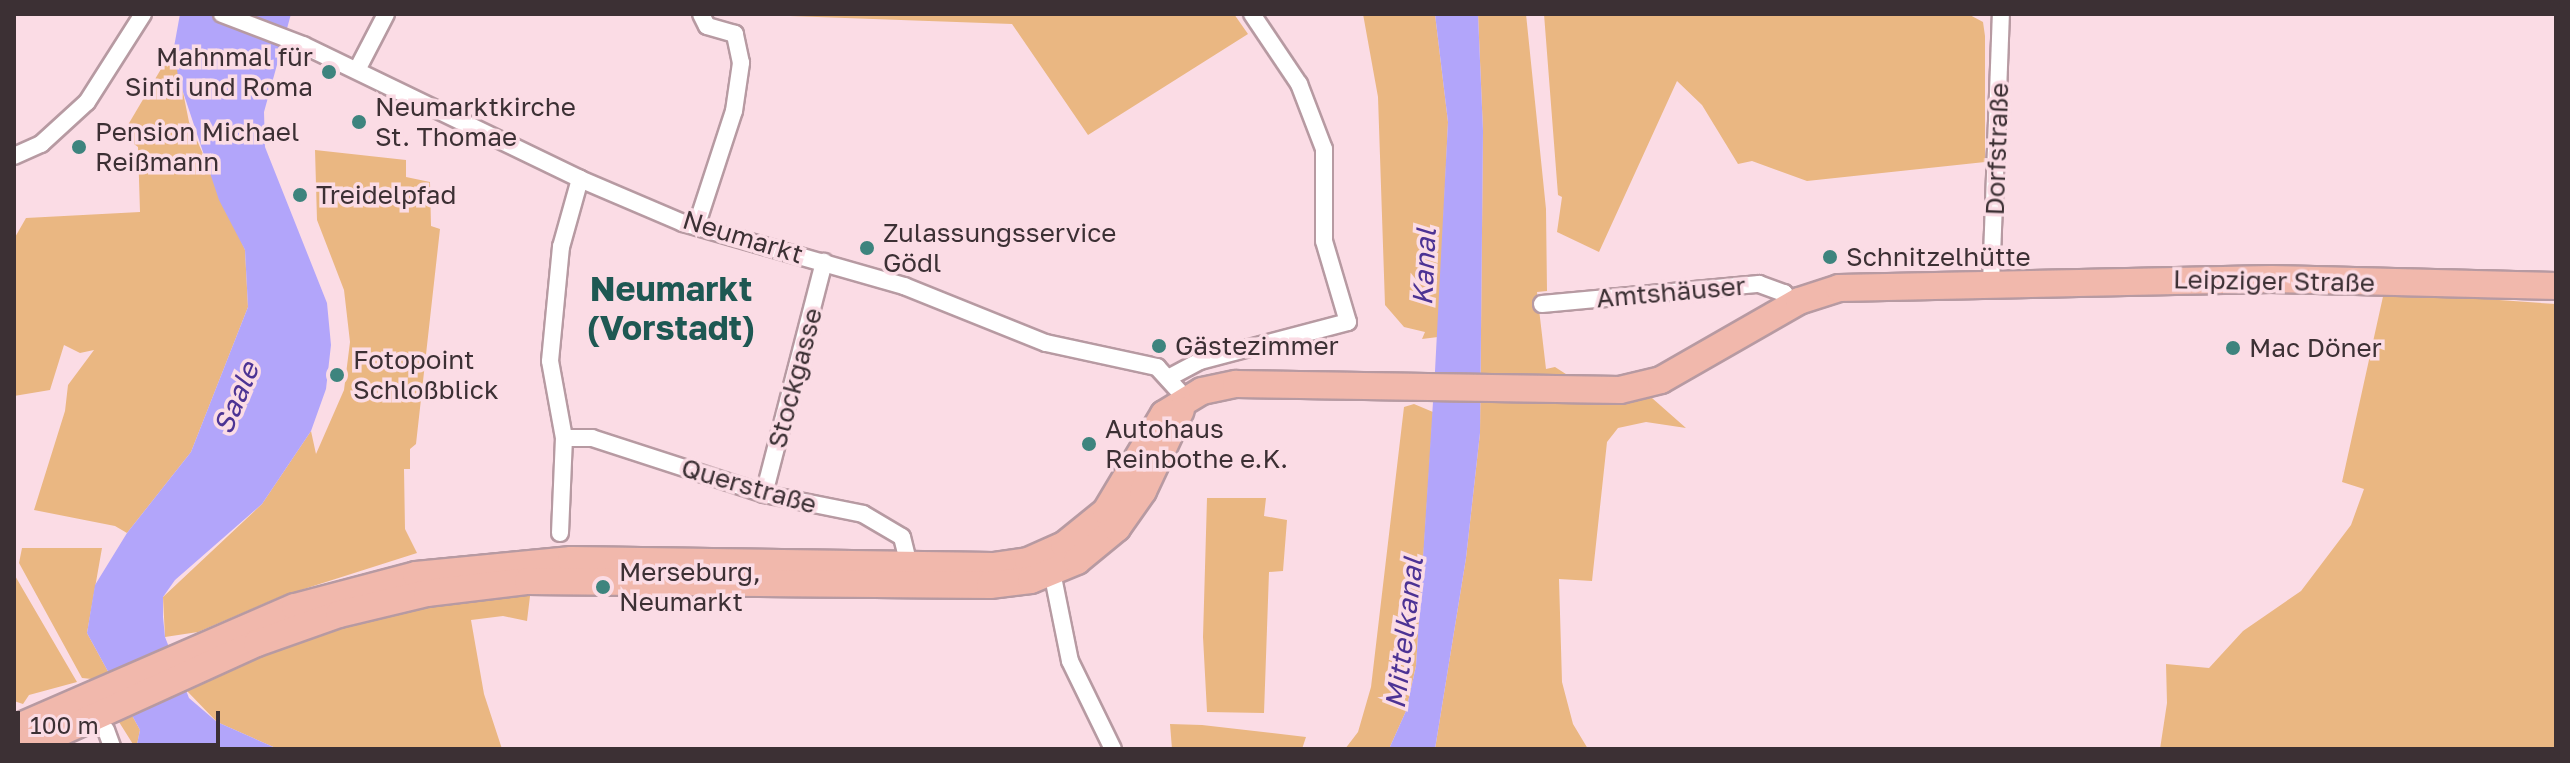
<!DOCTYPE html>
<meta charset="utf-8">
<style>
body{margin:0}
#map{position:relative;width:2570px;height:763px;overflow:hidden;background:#fbdce5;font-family:"Golos Text",sans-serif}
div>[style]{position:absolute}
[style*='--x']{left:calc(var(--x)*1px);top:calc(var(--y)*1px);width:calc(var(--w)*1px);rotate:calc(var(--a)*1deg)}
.green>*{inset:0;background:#eab782}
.water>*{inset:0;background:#b2a5fa}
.roads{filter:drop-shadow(2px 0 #b79aa2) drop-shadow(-2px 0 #b79aa2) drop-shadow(0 2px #b79aa2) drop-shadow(0 -2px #b79aa2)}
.minor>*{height:16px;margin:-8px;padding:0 8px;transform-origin:8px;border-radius:8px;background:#fff}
.primary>*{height:26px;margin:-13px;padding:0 13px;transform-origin:13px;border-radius:13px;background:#f1b8ac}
.dots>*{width:22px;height:22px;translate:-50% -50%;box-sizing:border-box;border:4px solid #fbdce5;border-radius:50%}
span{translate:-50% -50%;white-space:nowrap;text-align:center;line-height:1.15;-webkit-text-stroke:7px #fbdce5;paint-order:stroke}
.poi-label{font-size:26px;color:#3c3034}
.right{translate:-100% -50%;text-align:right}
.left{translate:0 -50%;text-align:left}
.street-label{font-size:26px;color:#3c3034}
.water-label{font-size:28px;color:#4c3394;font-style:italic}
.district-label{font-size:34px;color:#1e5853;font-weight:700}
.frame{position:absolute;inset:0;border:16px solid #3c3034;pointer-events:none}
.scale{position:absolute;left:16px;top:711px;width:204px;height:36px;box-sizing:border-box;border:4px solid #3c3034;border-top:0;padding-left:10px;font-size:24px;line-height:28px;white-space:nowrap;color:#3c3034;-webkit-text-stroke:6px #fbdce5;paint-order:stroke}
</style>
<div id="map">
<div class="green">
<i style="clip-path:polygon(732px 14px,1234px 14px,1248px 34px,1088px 135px,1012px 24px)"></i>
<i style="clip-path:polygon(1363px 14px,1435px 14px,1448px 122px,1438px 337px,1422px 339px,1425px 332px,1404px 327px,1385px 305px,1378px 97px)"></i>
<i style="clip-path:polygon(1478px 14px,1526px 14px,1546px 209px,1547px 291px,1537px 292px,1546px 369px,1555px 367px,1569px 376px,1568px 404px,1652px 398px,1686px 428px,1646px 422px,1618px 428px,1607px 442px,1592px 581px,1559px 579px,1562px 682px,1573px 724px,1588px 749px,1435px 749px,1466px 558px,1480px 433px,1483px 131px)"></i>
<i style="clip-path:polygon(1544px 14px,1968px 14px,1983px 22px,1985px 36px,1985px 162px,1807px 181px,1752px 161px,1738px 164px,1702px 105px,1677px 81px,1599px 252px,1557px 232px,1562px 197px,1558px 195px)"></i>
<i style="clip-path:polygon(174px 47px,189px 122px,245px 250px,248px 307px,191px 452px,127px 533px,115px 526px,34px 510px,65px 411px,68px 385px,94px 350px,80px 353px,64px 345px,50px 390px,14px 396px,14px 239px,26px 218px,140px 212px,138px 147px,122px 135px)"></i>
<i style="clip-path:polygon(315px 150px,406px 160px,406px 177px,430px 182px,431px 226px,440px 229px,416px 444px,410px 449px,410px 469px,404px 469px,405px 529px,417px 553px,282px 596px,198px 632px,165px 637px,163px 597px,262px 504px,311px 431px,316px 454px,344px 390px,350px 342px,344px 290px,317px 220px)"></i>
<i style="clip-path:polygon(2384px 292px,2556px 304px,2556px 749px,2160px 749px,2167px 703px,2166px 664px,2209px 668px,2243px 631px,2301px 591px,2351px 525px,2364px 489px,2342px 482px)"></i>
<i style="clip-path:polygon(1414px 404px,1433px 412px,1416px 666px,1406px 711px,1389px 749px,1345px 749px,1358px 732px,1371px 687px,1404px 407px)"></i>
<i style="clip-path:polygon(1207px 498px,1266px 498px,1264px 516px,1287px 520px,1283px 571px,1269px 572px,1264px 713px,1207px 712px,1203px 637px)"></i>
<i style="clip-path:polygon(22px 548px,102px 548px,87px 633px,140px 730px,136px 749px,92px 679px,82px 678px,19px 563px)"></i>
<i style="clip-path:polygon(14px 574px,77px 682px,29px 695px,23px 704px,14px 701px)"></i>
<i style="clip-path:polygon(531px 588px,527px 621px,503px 616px,471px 620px,484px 694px,502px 749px,278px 749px,217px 722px,186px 690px,227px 672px,230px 663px,408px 604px)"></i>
<i style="clip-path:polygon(1170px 724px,1202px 725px,1306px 737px,1302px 749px,1172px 749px)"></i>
</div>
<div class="water">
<i style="clip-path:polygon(180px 14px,291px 14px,264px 112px,265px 147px,327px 303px,331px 345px,326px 389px,311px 431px,262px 504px,175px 580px,163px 597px,163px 617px,165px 637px,189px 698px,217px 722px,278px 749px,136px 749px,140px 730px,87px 633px,95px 585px,127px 533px,191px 452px,248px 307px,245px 250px,219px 200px,178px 77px,174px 47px)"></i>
<i style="clip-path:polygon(1435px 14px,1478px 14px,1483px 131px,1480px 433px,1466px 558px,1435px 749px,1389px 749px,1406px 711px,1416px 666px,1435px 371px,1448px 122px)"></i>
</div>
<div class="roads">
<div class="minor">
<i style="--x:222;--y:14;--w:87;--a:20.9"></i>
<i style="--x:303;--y:45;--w:308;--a:25.8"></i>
<i style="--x:580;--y:179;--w:112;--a:23.1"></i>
<i style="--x:683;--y:223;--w:230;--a:15.9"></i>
<i style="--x:904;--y:286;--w:153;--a:21.9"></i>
<i style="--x:1046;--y:343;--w:114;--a:12.2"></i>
<i style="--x:1157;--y:367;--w:45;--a:47.7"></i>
<i style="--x:357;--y:70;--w:63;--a:-62.6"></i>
<i style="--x:14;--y:156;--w:30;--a:-24"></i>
<i style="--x:41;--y:144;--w:62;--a:-42.4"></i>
<i style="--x:87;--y:102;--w:104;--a:-57.5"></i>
<i style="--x:697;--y:224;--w:119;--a:-71.9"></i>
<i style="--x:734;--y:111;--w:49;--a:-81.7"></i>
<i style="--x:741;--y:63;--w:30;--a:-102"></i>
<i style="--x:735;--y:34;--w:29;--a:-164"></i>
<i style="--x:707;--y:26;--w:13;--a:-117"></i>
<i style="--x:1991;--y:284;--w:270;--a:-87.9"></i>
<i style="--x:1542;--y:304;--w:218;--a:-5.3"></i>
<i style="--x:1759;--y:284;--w:27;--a:20"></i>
<i style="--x:1784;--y:293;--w:14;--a:54"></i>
<i style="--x:1170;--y:377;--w:34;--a:-28"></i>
<i style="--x:1200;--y:361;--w:153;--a:-14.8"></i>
<i style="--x:1348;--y:322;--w:84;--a:-106.5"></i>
<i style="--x:1324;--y:241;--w:92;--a:-90"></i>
<i style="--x:1324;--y:149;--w:70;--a:-111"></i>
<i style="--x:1299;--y:84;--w:84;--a:-123.9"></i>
<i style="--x:564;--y:438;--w:28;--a:0"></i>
<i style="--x:592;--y:438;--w:181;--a:18"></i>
<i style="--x:764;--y:494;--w:101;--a:11.4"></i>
<i style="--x:863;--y:514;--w:45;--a:30.5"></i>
<i style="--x:902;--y:537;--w:29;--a:76"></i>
<i style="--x:764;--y:494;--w:240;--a:-75.5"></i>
<i style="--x:560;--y:533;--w:95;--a:-87.6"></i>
<i style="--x:564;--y:438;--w:78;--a:-100.3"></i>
<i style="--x:550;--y:361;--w:115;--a:-84.5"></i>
<i style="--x:561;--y:247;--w:71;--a:-74.4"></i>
<i style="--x:1050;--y:562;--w:101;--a:78.6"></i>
<i style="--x:1070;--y:661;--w:98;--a:64"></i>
<i style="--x:106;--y:730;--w:20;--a:70"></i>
</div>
<div class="primary">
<i style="--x:14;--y:729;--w:306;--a:-23.5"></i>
<i style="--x:295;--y:607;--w:125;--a:-14.8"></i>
<i style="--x:416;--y:575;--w:156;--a:-5.5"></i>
<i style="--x:571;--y:560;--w:422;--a:0.8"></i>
<i style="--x:993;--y:566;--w:35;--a:-8"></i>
<i style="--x:1028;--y:561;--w:39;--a:-24"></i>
<i style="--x:1064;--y:545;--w:54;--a:-39"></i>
<i style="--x:1106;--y:511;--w:113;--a:-59.1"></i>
<i style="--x:1164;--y:414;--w:44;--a:-31.2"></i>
<i style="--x:1202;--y:391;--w:35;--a:-12"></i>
<i style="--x:1236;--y:384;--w:384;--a:0.9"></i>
<i style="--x:1620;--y:390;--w:42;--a:-13.7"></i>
<i style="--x:1661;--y:380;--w:159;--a:-29.8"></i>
<i style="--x:1799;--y:301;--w:42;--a:-18"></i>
<i style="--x:1839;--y:288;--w:432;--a:-1.2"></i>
<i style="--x:2271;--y:279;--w:285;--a:1.4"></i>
<i style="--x:24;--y:749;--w:256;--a:-24.5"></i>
<i style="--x:257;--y:643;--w:87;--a:-19.5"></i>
<i style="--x:339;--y:614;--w:90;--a:-13.4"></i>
<i style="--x:427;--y:593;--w:102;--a:-6.8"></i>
<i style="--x:528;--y:581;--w:462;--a:0.5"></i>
<i style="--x:990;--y:585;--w:41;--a:-7"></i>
<i style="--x:1031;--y:580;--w:50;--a:-22.4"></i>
<i style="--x:1077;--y:561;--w:52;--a:-39.5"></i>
<i style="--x:1117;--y:528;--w:45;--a:-54.9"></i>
<i style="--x:1143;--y:491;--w:89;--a:-64.9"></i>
</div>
</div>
<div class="dots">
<i style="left:329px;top:72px;background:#3e847e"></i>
<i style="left:359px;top:122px;background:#3e847e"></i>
<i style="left:79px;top:147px;background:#3e847e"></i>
<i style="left:300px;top:195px;background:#3e847e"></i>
<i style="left:867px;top:248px;background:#3e847e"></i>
<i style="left:1830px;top:257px;background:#3e847e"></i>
<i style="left:1159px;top:346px;background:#3e847e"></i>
<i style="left:2233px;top:348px;background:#3e847e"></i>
<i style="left:337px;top:375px;background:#3e847e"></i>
<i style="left:1089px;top:444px;background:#3e847e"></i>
<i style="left:603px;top:587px;background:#3e847e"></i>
</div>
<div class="poi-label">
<span class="right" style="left:313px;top:72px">Mahnmal für<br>Sinti und Roma</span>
<span class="left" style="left:375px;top:122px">Neumarktkirche<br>St. Thomae</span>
<span class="left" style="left:95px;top:147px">Pension Michael<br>Reißmann</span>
<span class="left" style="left:316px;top:195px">Treidelpfad</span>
<span class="left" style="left:883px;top:248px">Zulassungsservice<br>Gödl</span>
<span class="left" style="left:1846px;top:257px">Schnitzelhütte</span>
<span class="left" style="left:1175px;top:346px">Gästezimmer</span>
<span class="left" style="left:2249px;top:348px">Mac Döner</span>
<span class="left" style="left:353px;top:375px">Fotopoint<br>Schloßblick</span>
<span class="left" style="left:1105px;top:444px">Autohaus<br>Reinbothe e.K.</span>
<span class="left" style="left:619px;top:587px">Merseburg,<br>Neumarkt</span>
</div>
<div class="street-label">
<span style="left:1997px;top:149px;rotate:-88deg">Dorfstraße</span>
<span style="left:743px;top:237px;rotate:17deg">Neumarkt</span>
<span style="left:2274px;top:281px;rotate:1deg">Leipziger Straße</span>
<span style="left:1671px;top:292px;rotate:-5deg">Amtshäuser</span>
<span style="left:795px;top:378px;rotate:-75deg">Stockgasse</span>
<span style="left:749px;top:486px;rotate:16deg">Querstraße</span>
</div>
<div class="water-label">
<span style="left:1424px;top:267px;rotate:-87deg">Kanal</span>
<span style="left:236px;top:398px;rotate:-67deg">Saale</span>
<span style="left:1404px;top:633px;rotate:-83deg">Mittelkanal</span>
</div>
<div class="district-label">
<span style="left:671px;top:308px">Neumarkt<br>(Vorstadt)</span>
</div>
<div class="frame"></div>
<div class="scale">100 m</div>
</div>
